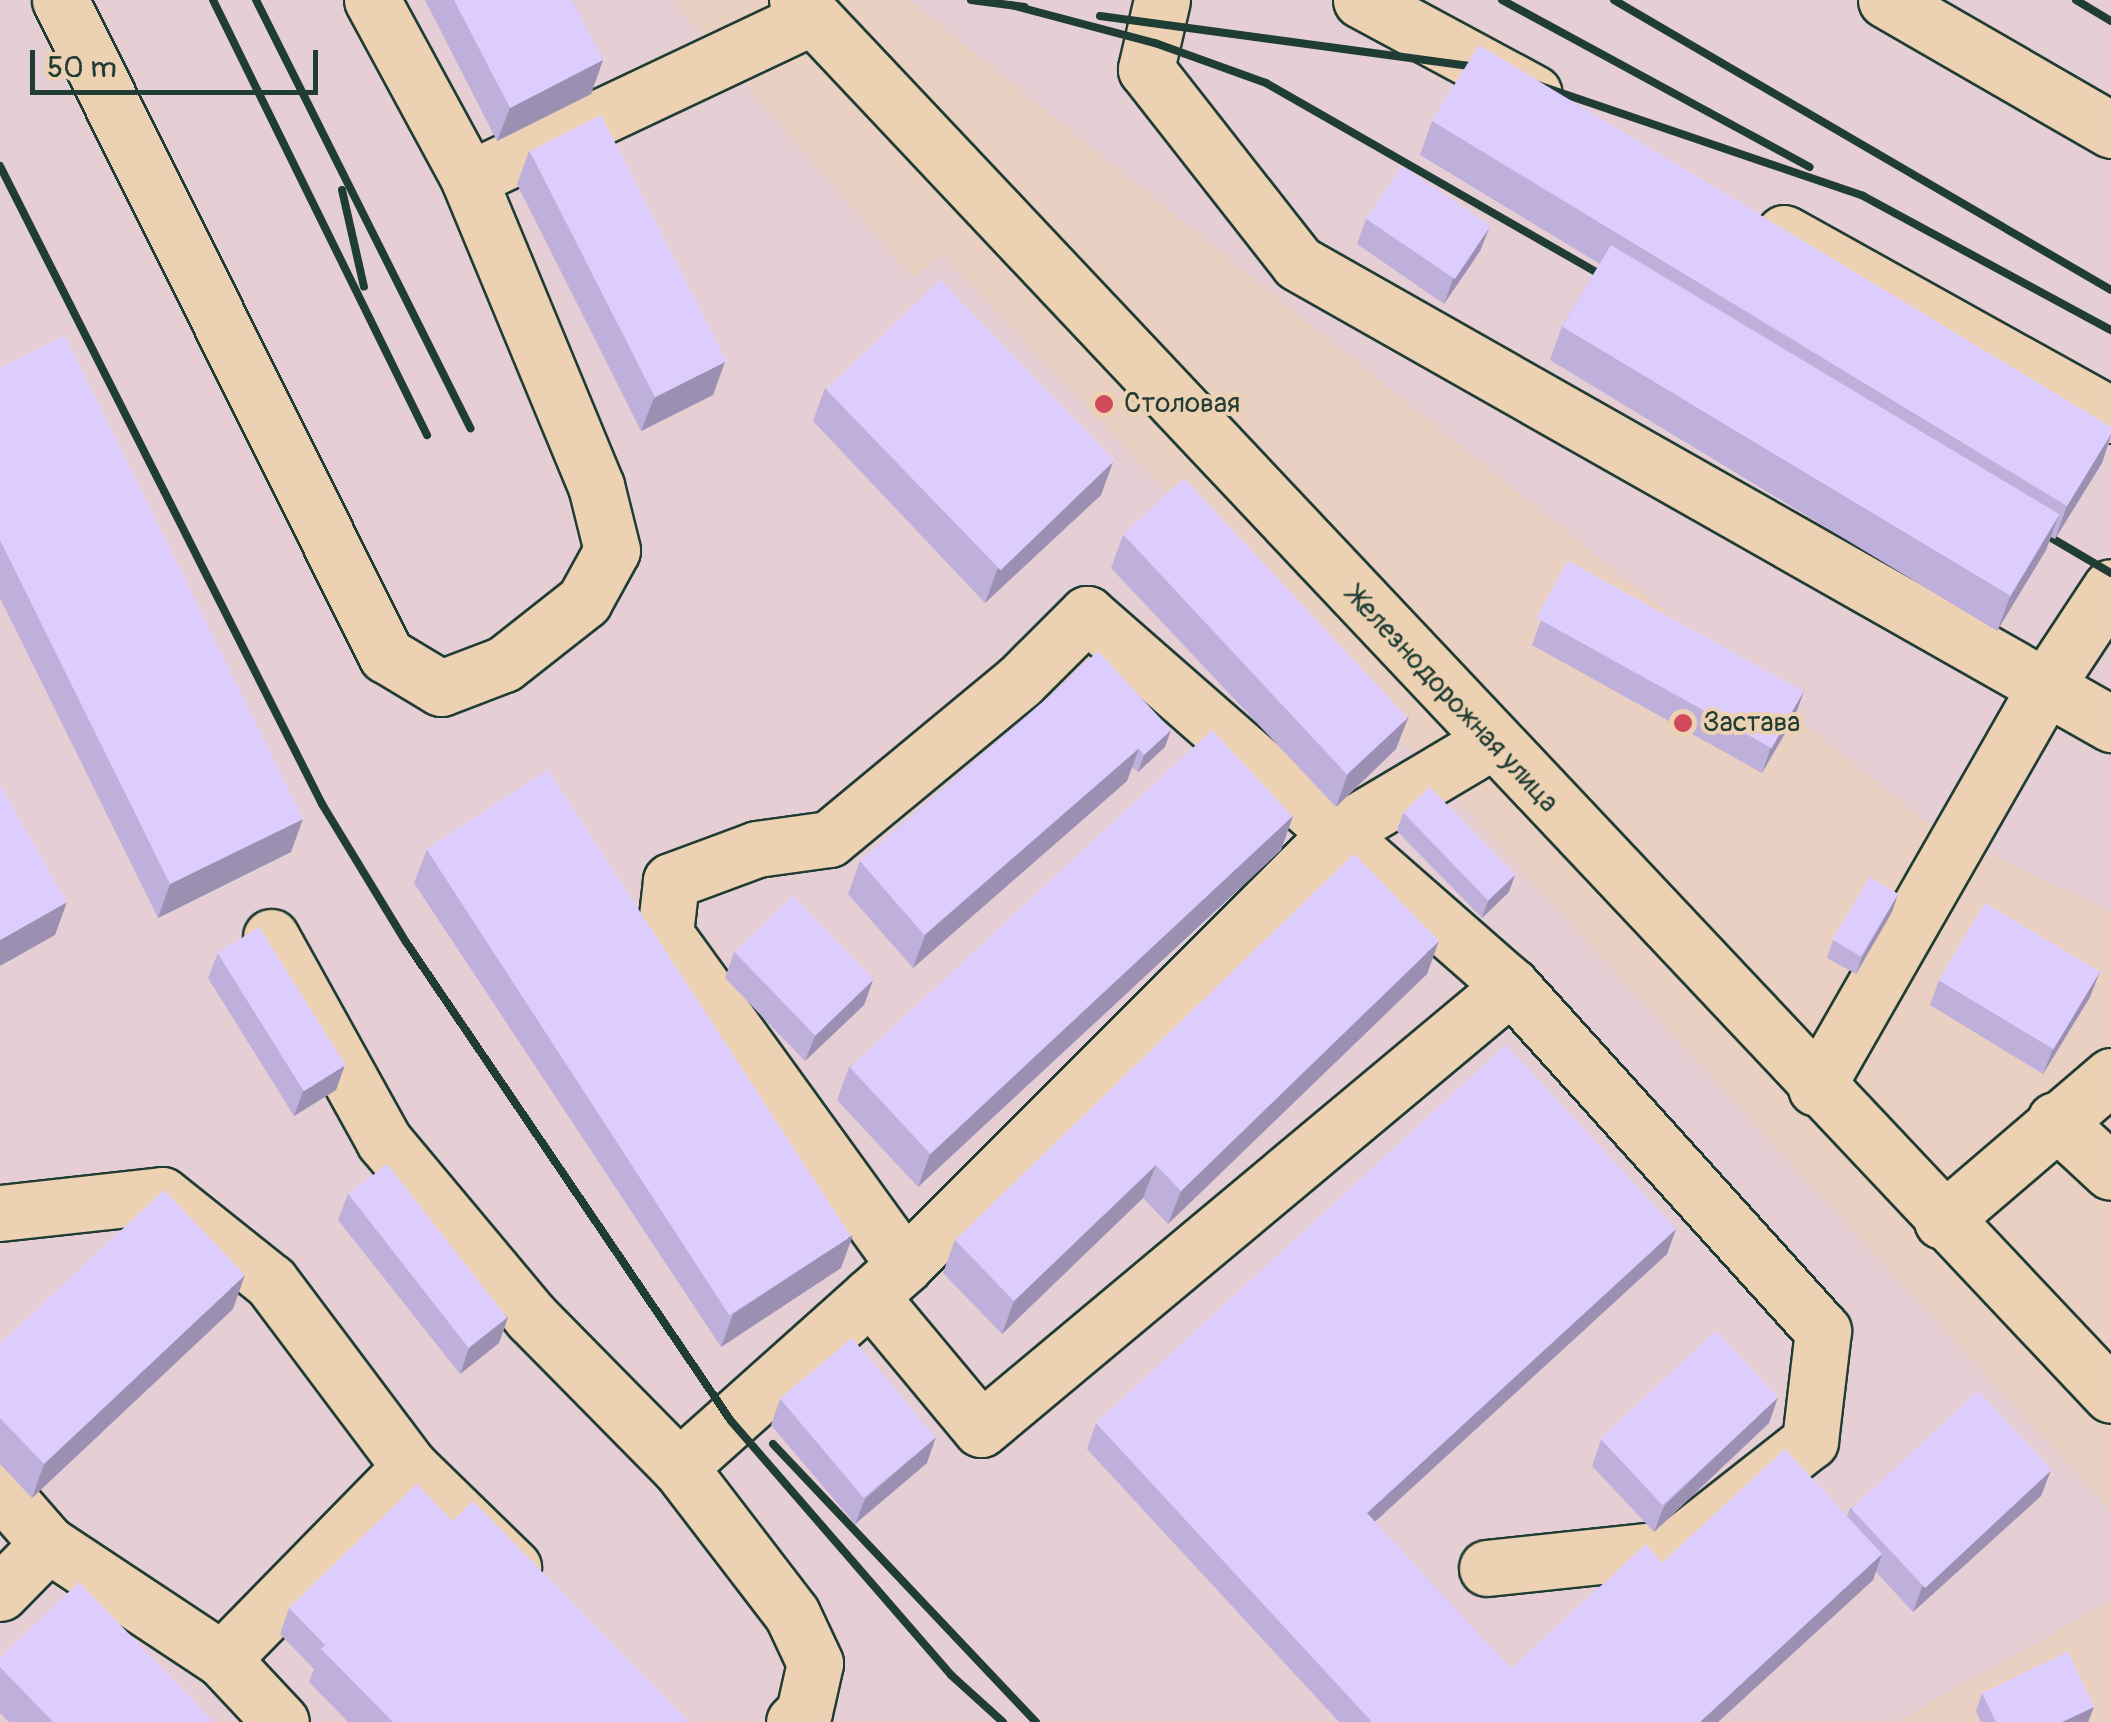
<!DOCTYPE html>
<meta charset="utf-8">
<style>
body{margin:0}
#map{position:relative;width:2111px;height:1722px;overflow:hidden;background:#e9d0c2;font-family:Pangolin,sans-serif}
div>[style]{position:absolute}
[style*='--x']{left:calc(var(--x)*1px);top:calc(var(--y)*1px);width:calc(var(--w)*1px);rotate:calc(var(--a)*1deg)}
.built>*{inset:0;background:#e5cfd4}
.roads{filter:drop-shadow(2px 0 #1f3d34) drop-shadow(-2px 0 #1f3d34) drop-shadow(0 2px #1f3d34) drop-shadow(0 -2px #1f3d34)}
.minor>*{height:55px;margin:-27.5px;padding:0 27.5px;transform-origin:27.5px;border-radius:27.5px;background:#ecd1b3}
.rail>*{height:8px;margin:-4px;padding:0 4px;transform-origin:4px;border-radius:4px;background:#1f3d34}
.wall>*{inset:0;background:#beb0da}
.shaded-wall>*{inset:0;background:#9b90b2}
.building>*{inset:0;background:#ddcdfe;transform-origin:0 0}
.dots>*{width:28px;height:28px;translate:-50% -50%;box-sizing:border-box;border:5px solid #ecd1b3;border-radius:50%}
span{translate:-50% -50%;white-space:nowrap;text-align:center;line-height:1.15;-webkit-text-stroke:8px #ecd1b3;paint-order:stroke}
.poi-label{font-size:28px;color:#1f3d34}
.left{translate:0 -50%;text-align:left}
.street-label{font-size:28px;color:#1f3d34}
.scale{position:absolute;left:30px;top:50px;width:288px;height:45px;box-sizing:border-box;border:5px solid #1f3d34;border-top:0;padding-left:12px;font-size:30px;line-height:35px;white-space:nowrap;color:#1f3d34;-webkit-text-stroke:8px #ecd1b3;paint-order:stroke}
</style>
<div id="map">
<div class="built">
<i style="clip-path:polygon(0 0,672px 0,913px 278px,943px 255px,1400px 738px,2111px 1511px,2111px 1601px,1896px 1722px,0 1722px)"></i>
<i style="clip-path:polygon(909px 0,2111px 0,2111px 912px,1935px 829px)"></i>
</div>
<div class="roads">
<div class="minor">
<i style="--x:60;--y:0;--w:732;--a:63.54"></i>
<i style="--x:386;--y:655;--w:64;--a:31"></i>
<i style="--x:441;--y:688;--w:67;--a:-20.9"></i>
<i style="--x:504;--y:664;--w:102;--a:-38.2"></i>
<i style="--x:584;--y:601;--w:58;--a:-61.2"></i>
<i style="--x:612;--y:550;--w:66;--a:-104"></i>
<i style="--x:596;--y:486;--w:332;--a:-112.5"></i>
<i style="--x:372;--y:0;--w:204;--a:61.5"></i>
<i style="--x:469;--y:179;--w:379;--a:-25.3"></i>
<i style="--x:797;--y:0;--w:1916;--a:46.71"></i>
<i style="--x:1162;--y:0;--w:71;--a:103.1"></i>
<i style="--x:1146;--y:69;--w:246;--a:51.9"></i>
<i style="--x:1298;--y:263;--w:935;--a:29.55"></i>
<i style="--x:1361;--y:0;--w:196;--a:28.3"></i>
<i style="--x:1886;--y:0;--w:260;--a:30"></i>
<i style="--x:1784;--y:233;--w:374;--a:29.1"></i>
<i style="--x:271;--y:937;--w:233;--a:61"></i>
<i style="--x:384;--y:1141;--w:229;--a:50.1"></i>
<i style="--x:531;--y:1317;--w:211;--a:45.4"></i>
<i style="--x:1816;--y:1088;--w:465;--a:-60.2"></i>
<i style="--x:2047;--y:684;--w:116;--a:-56.6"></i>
<i style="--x:2055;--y:1120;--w:76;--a:42.9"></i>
<i style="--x:0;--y:1213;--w:163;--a:-6.3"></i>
<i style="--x:162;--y:1195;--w:139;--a:38.6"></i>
<i style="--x:271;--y:1282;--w:231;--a:53.1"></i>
<i style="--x:1942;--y:1221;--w:223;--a:-40.6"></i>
<i style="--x:870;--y:1296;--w:173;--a:50.2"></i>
<i style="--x:981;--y:1429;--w:691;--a:-39.89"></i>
<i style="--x:1511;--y:986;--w:564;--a:-138.74"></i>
<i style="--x:1087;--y:614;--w:95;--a:135"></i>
<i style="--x:1020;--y:681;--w:248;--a:140.4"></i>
<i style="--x:829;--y:839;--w:73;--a:172.1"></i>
<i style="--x:757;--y:849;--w:92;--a:159.6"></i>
<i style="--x:671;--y:881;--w:53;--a:96.5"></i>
<i style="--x:665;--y:934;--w:409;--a:54.1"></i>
<i style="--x:0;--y:1489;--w:73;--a:48.9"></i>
<i style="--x:48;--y:1544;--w:209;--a:33.5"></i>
<i style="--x:222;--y:1659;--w:86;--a:46.9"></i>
<i style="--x:1487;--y:1568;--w:188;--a:-6.1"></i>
<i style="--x:1674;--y:1548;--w:173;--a:-38.2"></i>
<i style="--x:1810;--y:1441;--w:111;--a:-83.3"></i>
<i style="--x:1823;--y:1331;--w:465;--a:-132.1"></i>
<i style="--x:0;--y:1593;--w:69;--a:-45.6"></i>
<i style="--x:222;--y:1659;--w:269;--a:-45.6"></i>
<i style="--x:410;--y:1467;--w:144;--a:44.2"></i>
<i style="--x:794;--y:1722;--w:14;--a:-45"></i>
<i style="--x:804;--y:1712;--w:50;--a:-77.3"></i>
<i style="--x:815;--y:1663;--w:54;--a:-115.1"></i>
<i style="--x:792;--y:1614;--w:185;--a:-127.5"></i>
<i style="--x:679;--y:1467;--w:303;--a:-41.8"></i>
<i style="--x:905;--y:1265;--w:610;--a:-45"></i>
<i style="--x:1336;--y:834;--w:180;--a:-30.7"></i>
</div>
</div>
<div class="rail">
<i style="--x:213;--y:0;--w:485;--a:63.8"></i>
<i style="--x:256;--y:0;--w:479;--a:63.4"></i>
<i style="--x:971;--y:0;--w:54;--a:7.4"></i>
<i style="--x:1502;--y:0;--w:350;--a:28.5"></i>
<i style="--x:1614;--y:0;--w:575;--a:30.26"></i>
<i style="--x:2076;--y:0;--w:41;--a:31"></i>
<i style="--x:1011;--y:5;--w:149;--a:14.8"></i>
<i style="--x:1155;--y:43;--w:118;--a:19.8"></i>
<i style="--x:1266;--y:83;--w:408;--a:29.8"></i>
<i style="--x:1100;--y:16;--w:395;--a:7.7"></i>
<i style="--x:1529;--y:82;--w:353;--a:18.8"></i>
<i style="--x:1863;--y:196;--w:282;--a:28.4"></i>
<i style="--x:0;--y:166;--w:715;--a:63.22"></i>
<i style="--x:322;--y:804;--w:162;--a:58.7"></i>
<i style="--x:406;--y:942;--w:579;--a:55.84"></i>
<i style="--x:731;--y:1421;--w:336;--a:49.1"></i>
<i style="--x:951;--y:1675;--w:70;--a:42.1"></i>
<i style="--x:342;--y:190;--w:99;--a:77.2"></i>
<i style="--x:2026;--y:523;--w:99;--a:30.5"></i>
<i style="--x:773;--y:1444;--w:383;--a:46.6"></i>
</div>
<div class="wall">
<i style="clip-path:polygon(425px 0,572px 0,603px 60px,591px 94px,497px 141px)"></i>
<i style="clip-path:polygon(1432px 121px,2111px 427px,2111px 438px,2102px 463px,2055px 539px,2051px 537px,2046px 550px,1997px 631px,1550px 360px,1562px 326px,1600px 264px,1420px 155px)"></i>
<i style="clip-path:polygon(529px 151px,713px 395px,641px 431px,517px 184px)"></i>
<i style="clip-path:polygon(1366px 219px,1490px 226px,1480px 251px,1444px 304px,1357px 244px)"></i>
<i style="clip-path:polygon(0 368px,291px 852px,158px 918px,0 598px)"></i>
<i style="clip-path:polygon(825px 388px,1101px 495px,985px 603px,813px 421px)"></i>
<i style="clip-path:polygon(1123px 535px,1396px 749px,1336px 807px,1111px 568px)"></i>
<i style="clip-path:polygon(1541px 620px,1795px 716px,1762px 773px,1532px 645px)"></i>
<i style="clip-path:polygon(1071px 676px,1165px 747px,1138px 772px,1132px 767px,1127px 781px,913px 968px,848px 894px,860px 861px,1069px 679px)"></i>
<i style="clip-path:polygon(1403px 813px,1509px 892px,1482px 918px,1397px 831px)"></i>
<i style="clip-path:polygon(1293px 816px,1281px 850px,918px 1187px,837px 1100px,849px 1067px)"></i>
<i style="clip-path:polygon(427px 849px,841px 1268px,721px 1347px,414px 883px)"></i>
<i style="clip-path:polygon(1898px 894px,1892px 912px,1856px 974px,1827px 958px,1833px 940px)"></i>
<i style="clip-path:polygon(734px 952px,873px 980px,864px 1005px,805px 1061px,725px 978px)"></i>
<i style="clip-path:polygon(218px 953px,336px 1090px,294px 1116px,208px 978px)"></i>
<i style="clip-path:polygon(2100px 971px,2090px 997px,2043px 1074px,1930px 1005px,1939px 980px)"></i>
<i style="clip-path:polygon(1427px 974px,1168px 1224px,1143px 1198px,1002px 1334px,943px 1273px,955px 1240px)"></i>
<i style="clip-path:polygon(348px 1194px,508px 1317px,499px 1343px,460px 1374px,338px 1220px)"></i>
<i style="clip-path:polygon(1676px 1229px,1667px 1254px,1375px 1522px,1511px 1669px,1662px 1563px,1847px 1516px,1850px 1508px,2051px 1470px,2041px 1496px,1913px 1612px,1876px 1572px,1873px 1580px,1718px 1722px,1339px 1722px,1087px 1449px,1096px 1423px)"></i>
<i style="clip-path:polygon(233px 1309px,32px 1498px,0 1464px,0 1344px)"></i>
<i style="clip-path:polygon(1778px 1397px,1769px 1423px,1654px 1532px,1592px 1466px,1601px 1440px)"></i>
<i style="clip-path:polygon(780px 1399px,927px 1463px,855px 1524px,771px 1425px)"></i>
<i style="clip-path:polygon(453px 1521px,689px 1722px,348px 1722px,309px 1682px,314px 1669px,280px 1634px,289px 1608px)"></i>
<i style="clip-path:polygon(0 1658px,214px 1722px,9px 1722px,0 1713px)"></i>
<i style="clip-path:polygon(1982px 1693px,2094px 1707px,2088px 1722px,1981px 1722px,1976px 1711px)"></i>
</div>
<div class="shaded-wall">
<i style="clip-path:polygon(603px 60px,591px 94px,497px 141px,510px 108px)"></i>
<i style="clip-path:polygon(1490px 226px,1480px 251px,1444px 304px,1453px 279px)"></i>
<i style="clip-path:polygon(725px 362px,713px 395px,641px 431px,654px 398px)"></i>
<i style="clip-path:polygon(2111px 434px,2102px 463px,2055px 539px,2067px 506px)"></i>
<i style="clip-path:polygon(1113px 462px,1101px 495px,985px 603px,997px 570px)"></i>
<i style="clip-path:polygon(2058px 517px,2046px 550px,1997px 631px,2010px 597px)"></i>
<i style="clip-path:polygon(1804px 691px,1795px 716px,1762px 773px,1771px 747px)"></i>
<i style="clip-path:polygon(1409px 716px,1396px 749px,1336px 807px,1348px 773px)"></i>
<i style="clip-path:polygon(1171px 730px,1165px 747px,1138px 772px,1144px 755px)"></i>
<i style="clip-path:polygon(1139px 748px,1127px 781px,913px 968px,925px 935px)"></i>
<i style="clip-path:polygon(1293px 816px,1281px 850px,918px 1187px,930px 1154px)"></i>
<i style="clip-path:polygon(303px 819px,291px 852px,158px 918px,170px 884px)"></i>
<i style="clip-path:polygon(1515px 875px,1509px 892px,1482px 918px,1488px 901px)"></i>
<i style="clip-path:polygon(1898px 894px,1892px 912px,1856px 974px,1862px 957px)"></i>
<i style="clip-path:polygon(67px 902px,55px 935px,0 966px,0 940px)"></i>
<i style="clip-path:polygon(1439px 941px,1427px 974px,1168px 1224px,1181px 1191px)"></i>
<i style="clip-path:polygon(2100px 971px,2090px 997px,2043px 1074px,2053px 1049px)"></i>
<i style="clip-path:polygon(873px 980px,864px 1005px,805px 1061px,815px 1036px)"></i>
<i style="clip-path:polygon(345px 1065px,336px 1090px,294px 1116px,303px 1091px)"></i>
<i style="clip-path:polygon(1156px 1165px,1143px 1198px,1002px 1334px,1014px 1301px)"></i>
<i style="clip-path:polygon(1676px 1229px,1667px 1254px,1357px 1538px,1367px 1513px)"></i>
<i style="clip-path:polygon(853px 1235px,841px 1268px,721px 1347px,733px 1314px)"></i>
<i style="clip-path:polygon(245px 1275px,233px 1309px,32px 1498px,44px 1464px)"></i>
<i style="clip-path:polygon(508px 1317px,499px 1343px,460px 1374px,469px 1348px)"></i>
<i style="clip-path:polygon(1778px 1397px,1769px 1423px,1654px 1532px,1664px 1506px)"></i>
<i style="clip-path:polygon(936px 1437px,927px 1463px,855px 1524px,865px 1499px)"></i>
<i style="clip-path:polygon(2051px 1470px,2041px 1496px,1913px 1612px,1922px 1587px)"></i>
<i style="clip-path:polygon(1882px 1554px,1873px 1580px,1718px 1722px,1700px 1722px)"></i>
<i style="clip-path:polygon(2094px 1707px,2088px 1722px,2062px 1722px)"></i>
</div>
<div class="building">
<i style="clip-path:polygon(454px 0,572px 0,603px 60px,510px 108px)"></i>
<i style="clip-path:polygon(1479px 45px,2111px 427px,2111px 434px,2067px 506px,1432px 121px)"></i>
<i style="left:601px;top:115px;width:276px;height:80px;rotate:63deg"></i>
<i style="left:1402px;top:166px;width:107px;height:64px;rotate:34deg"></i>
<i style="left:1611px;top:245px;width:523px;height:95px;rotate:31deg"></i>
<i style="left:940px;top:280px;width:251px;height:158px;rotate:46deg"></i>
<i style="clip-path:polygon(65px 336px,303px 819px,170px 884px,0 540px,0 368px)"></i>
<i style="left:1184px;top:478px;width:328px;height:83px;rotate:47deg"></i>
<i style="left:1568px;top:561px;width:269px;height:65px;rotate:29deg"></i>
<i style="clip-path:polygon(1098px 651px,1171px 730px,1144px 755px,1075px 674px,1072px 677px,1071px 676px)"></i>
<i style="left:1075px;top:674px;width:98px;height:285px;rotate:49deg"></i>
<i style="left:1212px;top:730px;width:118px;height:495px;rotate:47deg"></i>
<i style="left:548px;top:770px;width:556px;height:145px;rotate:57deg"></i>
<i style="clip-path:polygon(0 785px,67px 902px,0 940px)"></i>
<i style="left:1430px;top:787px;width:122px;height:37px;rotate:46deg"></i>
<i style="clip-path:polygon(1354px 854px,1439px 941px,1181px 1191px,1156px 1165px,1014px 1301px,955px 1240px)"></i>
<i style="left:1870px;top:877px;width:33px;height:73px;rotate:31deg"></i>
<i style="left:793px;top:896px;width:116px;height:81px;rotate:46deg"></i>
<i style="left:1985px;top:903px;width:134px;height:90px;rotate:31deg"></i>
<i style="left:259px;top:927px;width:163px;height:49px;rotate:58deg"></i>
<i style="clip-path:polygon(1506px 1045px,1676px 1229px,1367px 1513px,1511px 1669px,1646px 1544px,1662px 1563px,1785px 1449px,1882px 1554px,1700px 1722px,1372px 1722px,1096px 1423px)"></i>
<i style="left:387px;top:1164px;width:195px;height:49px;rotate:52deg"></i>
<i style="clip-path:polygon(164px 1190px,245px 1275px,44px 1464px,0 1418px,0 1344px)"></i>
<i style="left:1716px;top:1331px;width:91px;height:158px;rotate:47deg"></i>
<i style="left:852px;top:1338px;width:130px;height:94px;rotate:50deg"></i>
<i style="left:1978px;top:1391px;width:108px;height:173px;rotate:47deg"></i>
<i style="left:417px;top:1484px;width:52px;height:178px;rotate:46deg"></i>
<i style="clip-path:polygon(473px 1501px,689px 1722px,393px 1722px,321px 1649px)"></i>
<i style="clip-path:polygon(79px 1582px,214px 1722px,53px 1722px,0 1667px,0 1658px)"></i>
<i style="clip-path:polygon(2068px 1652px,2094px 1707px,2062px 1722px,1996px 1722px,1982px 1693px)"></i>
</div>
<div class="dots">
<i style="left:1104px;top:404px;background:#d1495b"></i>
<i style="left:1683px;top:723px;background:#d1495b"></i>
</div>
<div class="poi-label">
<span class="left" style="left:1124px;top:404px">Столовая</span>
<span class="left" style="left:1703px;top:723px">Застава</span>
</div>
<div class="street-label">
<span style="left:1452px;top:700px;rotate:47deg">Железнодорожная улица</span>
</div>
<div class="scale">50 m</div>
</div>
